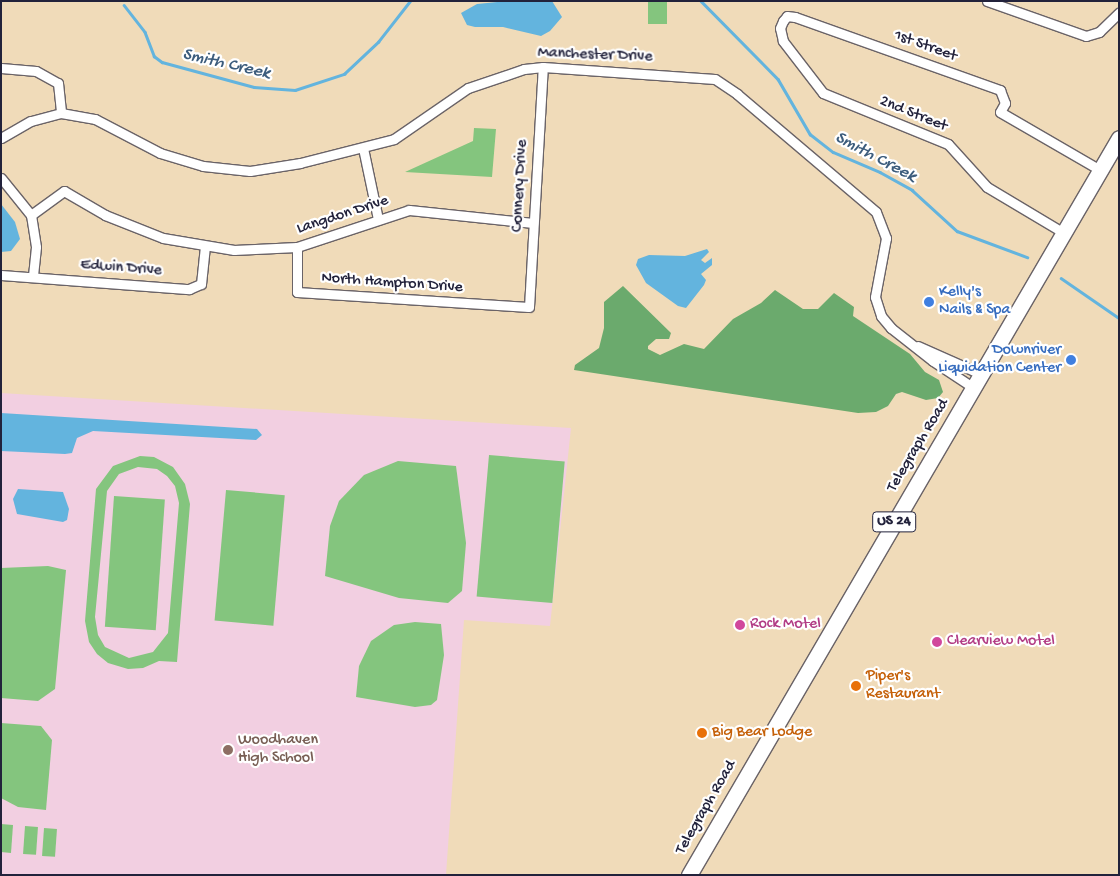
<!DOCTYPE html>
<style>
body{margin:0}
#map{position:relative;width:1120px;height:876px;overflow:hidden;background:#f0dbb9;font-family:"Gochi Hand",sans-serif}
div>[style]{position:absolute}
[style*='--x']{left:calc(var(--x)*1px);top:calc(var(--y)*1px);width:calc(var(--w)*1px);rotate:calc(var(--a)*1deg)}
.built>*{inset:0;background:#f2cfe1}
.green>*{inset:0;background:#84c57e;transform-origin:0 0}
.forest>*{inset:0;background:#6baa6d}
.water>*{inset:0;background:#63b4de}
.stream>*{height:2.5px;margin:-1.25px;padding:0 1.25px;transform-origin:1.25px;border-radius:1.25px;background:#63b4de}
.roads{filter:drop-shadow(1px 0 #6a6367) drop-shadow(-1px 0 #6a6367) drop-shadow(0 1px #6a6367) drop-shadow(0 -1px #6a6367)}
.minor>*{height:9px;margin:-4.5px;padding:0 4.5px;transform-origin:4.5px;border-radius:4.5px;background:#fff}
.primary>*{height:15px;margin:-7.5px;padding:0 7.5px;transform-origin:7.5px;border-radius:7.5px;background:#fff}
.dots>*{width:14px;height:14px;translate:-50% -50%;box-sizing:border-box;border:2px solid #fff;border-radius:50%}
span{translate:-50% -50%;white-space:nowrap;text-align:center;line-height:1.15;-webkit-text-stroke:4.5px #fff;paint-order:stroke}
.shield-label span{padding:1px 4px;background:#fff;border:1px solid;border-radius:4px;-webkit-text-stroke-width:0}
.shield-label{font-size:15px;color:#22223b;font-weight:700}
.street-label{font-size:16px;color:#22223b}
.shop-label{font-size:16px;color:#366cbe}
.left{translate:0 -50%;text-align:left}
.right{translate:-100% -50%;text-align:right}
.hotel-label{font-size:16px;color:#b23c85}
.food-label{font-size:16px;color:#c56008}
.education-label{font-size:16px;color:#785e54}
.water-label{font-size:18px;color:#3c5c7c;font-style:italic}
.frame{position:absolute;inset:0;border:2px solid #22223b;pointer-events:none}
</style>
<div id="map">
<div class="built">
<i style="clip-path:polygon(1px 393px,571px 428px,550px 626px,464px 620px,446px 875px,1px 875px)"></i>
</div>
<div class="green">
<i style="left:648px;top:1px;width:19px;height:23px"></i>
<i style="clip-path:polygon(474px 128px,496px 129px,492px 177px,405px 172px,473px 141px)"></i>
<i style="left:489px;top:455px;width:76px;height:142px;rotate:5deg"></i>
<i style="clip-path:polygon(evenodd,140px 456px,154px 457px,173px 467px,185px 484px,190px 504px,177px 662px,159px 661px,143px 668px,128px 669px,108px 663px,97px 654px,89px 642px,85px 621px,96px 489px,113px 466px,140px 456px,138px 467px,157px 469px,167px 476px,175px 486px,179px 503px,168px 633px,153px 652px,129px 658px,105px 647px,98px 635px,95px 617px,107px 491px,119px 474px,138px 467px)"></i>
<i style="clip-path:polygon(398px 461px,456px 466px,466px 543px,462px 591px,448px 603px,399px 598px,325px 576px,330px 526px,339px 501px,364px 475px)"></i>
<i style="left:226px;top:490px;width:59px;height:131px;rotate:5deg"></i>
<i style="left:114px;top:496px;width:51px;height:131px;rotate:4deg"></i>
<i style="clip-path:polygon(48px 566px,66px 570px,55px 689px,38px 701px,1px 698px,1px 568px)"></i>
<i style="clip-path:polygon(415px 622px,441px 624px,444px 655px,437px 700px,431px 705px,415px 707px,356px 697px,359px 666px,371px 641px,394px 625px)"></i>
<i style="clip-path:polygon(1px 723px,41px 726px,52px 740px,46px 810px,18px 807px,1px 798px)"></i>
<i style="clip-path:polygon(1px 824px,13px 825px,11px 853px,1px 852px)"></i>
<i style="left:25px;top:826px;width:13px;height:28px;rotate:4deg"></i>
<i style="left:44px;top:828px;width:13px;height:28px;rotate:4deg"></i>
</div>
<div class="forest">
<i style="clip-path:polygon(623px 286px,671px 333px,669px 339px,656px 339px,648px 346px,648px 349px,660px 355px,684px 344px,704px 349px,733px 319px,761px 303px,775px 290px,803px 309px,818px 309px,834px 293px,854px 307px,853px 316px,910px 354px,925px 372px,939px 380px,943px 392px,938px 398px,926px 400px,902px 392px,896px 394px,888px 406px,876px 412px,858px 413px,574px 370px,575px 365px,599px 348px,604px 328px,604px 302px)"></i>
</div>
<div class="water">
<i style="clip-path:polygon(507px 1px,552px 1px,562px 17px,550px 31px,541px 36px,503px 27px,475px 27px,467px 25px,461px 13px,477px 4px)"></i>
<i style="clip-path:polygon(1px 204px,15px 222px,20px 239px,11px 251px,1px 252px)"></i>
<i style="clip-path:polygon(707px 249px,709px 252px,701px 260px,705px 263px,712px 258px,712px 265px,701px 274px,706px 280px,704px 285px,686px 308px,678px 306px,646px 283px,636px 265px,638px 259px,649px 255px,685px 256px)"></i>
<i style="clip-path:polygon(1px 413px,257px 429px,262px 435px,256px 440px,93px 431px,77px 438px,72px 453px,65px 454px,1px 451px)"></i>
<i style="clip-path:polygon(18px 489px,63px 492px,69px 509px,67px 520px,63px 522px,17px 514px,13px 499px)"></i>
</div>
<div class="stream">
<i style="--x:701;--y:1;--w:110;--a:45.4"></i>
<i style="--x:778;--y:79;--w:64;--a:59.8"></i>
<i style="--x:810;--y:134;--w:29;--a:38"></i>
<i style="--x:833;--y:152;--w:51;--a:23.1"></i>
<i style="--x:880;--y:172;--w:37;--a:29"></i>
<i style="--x:912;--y:190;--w:61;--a:42.3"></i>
<i style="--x:957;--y:231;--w:75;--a:20.4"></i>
<i style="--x:124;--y:5;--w:34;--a:52"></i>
<i style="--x:145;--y:32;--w:26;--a:69"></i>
<i style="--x:154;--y:56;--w:10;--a:37"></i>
<i style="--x:162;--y:62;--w:95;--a:15.2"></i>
<i style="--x:254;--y:87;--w:41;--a:4.2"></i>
<i style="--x:295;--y:90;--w:52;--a:-18.1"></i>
<i style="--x:344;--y:74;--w:47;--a:-43.3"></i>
<i style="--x:378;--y:42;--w:52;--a:-52"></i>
<i style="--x:1061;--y:278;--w:70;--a:34.6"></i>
</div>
<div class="roads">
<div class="minor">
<i style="--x:987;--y:1;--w:105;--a:19.5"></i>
<i style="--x:1086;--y:36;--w:14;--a:-17"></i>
<i style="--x:1099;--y:32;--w:28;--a:-44"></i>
<i style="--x:1;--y:68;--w:35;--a:5"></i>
<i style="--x:36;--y:71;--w:25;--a:29"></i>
<i style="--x:58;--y:83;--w:30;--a:84"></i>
<i style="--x:1;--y:138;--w:34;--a:-30"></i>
<i style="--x:31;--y:121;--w:31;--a:-15"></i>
<i style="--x:61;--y:113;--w:35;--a:10"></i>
<i style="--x:95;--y:119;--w:73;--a:27.6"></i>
<i style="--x:160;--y:153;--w:45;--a:16.8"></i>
<i style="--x:203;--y:166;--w:47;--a:6.1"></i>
<i style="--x:250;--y:171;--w:51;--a:-9.1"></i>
<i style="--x:300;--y:163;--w:97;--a:-14.3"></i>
<i style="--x:394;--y:139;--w:90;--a:-34.6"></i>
<i style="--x:468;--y:88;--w:59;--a:-18.7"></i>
<i style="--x:524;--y:69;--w:19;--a:-6"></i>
<i style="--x:543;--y:67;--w:172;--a:4"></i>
<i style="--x:715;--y:79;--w:27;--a:34"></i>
<i style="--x:737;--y:94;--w:182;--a:40.3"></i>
<i style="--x:876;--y:212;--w:28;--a:69"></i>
<i style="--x:886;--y:238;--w:60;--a:100.6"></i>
<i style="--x:875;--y:297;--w:20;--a:72"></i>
<i style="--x:881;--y:316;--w:16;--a:50"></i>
<i style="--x:891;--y:328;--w:53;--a:38.2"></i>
<i style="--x:933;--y:361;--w:49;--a:33.4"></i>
<i style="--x:363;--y:148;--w:73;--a:78.1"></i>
<i style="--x:1;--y:178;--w:48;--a:51"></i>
<i style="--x:31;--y:215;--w:32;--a:81"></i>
<i style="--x:36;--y:247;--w:30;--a:96"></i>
<i style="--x:31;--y:215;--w:41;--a:-36"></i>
<i style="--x:64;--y:191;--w:48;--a:30.3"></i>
<i style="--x:105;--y:215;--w:62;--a:21.6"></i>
<i style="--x:163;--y:238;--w:72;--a:9.6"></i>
<i style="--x:234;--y:250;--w:63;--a:-2.7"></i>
<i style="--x:297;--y:247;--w:118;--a:-18.3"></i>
<i style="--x:409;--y:210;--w:125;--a:6"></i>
<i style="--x:1064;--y:233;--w:90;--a:-149.1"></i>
<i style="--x:987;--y:187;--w:58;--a:-132.2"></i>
<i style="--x:948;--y:144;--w:135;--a:-157.8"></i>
<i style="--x:823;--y:93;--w:66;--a:-127.6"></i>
<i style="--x:783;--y:41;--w:13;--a:-103"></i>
<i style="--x:780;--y:28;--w:8;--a:-67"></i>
<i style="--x:783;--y:21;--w:6;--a:-51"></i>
<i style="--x:787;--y:16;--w:8;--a:7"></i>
<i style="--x:795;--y:17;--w:218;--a:19.6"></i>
<i style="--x:1000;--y:90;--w:14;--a:69"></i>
<i style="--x:1005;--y:103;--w:10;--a:119"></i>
<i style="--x:1000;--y:112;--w:116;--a:30.1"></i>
<i style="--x:297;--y:247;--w:45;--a:90"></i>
<i style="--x:297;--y:292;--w:232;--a:3.7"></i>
<i style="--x:529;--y:307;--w:240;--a:-86.7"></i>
<i style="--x:1;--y:275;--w:189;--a:4.3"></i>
<i style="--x:189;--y:289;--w:13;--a:-23"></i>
<i style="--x:201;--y:284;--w:36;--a:-84"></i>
<i style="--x:918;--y:346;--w:69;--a:24"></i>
</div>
<div class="primary">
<i style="--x:689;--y:875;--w:853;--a:-59.74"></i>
</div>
</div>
<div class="dots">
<i style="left:929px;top:302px;background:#3f7fe0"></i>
<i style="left:1071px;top:360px;background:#3f7fe0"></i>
<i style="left:740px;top:625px;background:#d1479c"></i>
<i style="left:937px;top:642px;background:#d1479c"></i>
<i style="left:856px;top:686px;background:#e8710a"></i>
<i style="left:702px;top:733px;background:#e8710a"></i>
<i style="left:228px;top:750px;background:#8d6e63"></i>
</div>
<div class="shield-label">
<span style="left:894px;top:522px">US 24</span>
</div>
<div class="street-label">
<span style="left:925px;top:47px;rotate:20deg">1st Street</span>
<span style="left:595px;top:56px;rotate:2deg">Manchester Drive</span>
<span style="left:913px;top:115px;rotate:22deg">2nd Street</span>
<span style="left:521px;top:186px;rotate:-87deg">Connery Drive</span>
<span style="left:343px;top:216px;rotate:-18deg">Langdon Drive</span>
<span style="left:121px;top:269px;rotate:4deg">Edwin Drive</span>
<span style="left:392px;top:284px;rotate:4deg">North Hampton Drive</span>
<span style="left:919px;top:446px;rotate:-59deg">Telegraph Road</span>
<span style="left:707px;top:808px;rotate:-60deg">Telegraph Road</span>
</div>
<div class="shop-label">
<span class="left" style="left:939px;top:302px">Kelly's<br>Nails &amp; Spa</span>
<span class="right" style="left:1061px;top:360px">Downriver<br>Liquidation Center</span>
</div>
<div class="hotel-label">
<span class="left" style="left:750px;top:625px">Rock Motel</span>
<span class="left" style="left:947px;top:642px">Clearview Motel</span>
</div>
<div class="food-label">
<span class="left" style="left:866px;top:686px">Piper's<br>Restaurant</span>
<span class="left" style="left:712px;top:733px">Big Bear Lodge</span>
</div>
<div class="education-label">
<span class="left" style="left:238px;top:750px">Woodhaven<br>High School</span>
</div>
<div class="water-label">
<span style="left:226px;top:65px;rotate:13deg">Smith Creek</span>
<span style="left:875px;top:158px;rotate:28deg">Smith Creek</span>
</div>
<div class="frame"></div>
</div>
